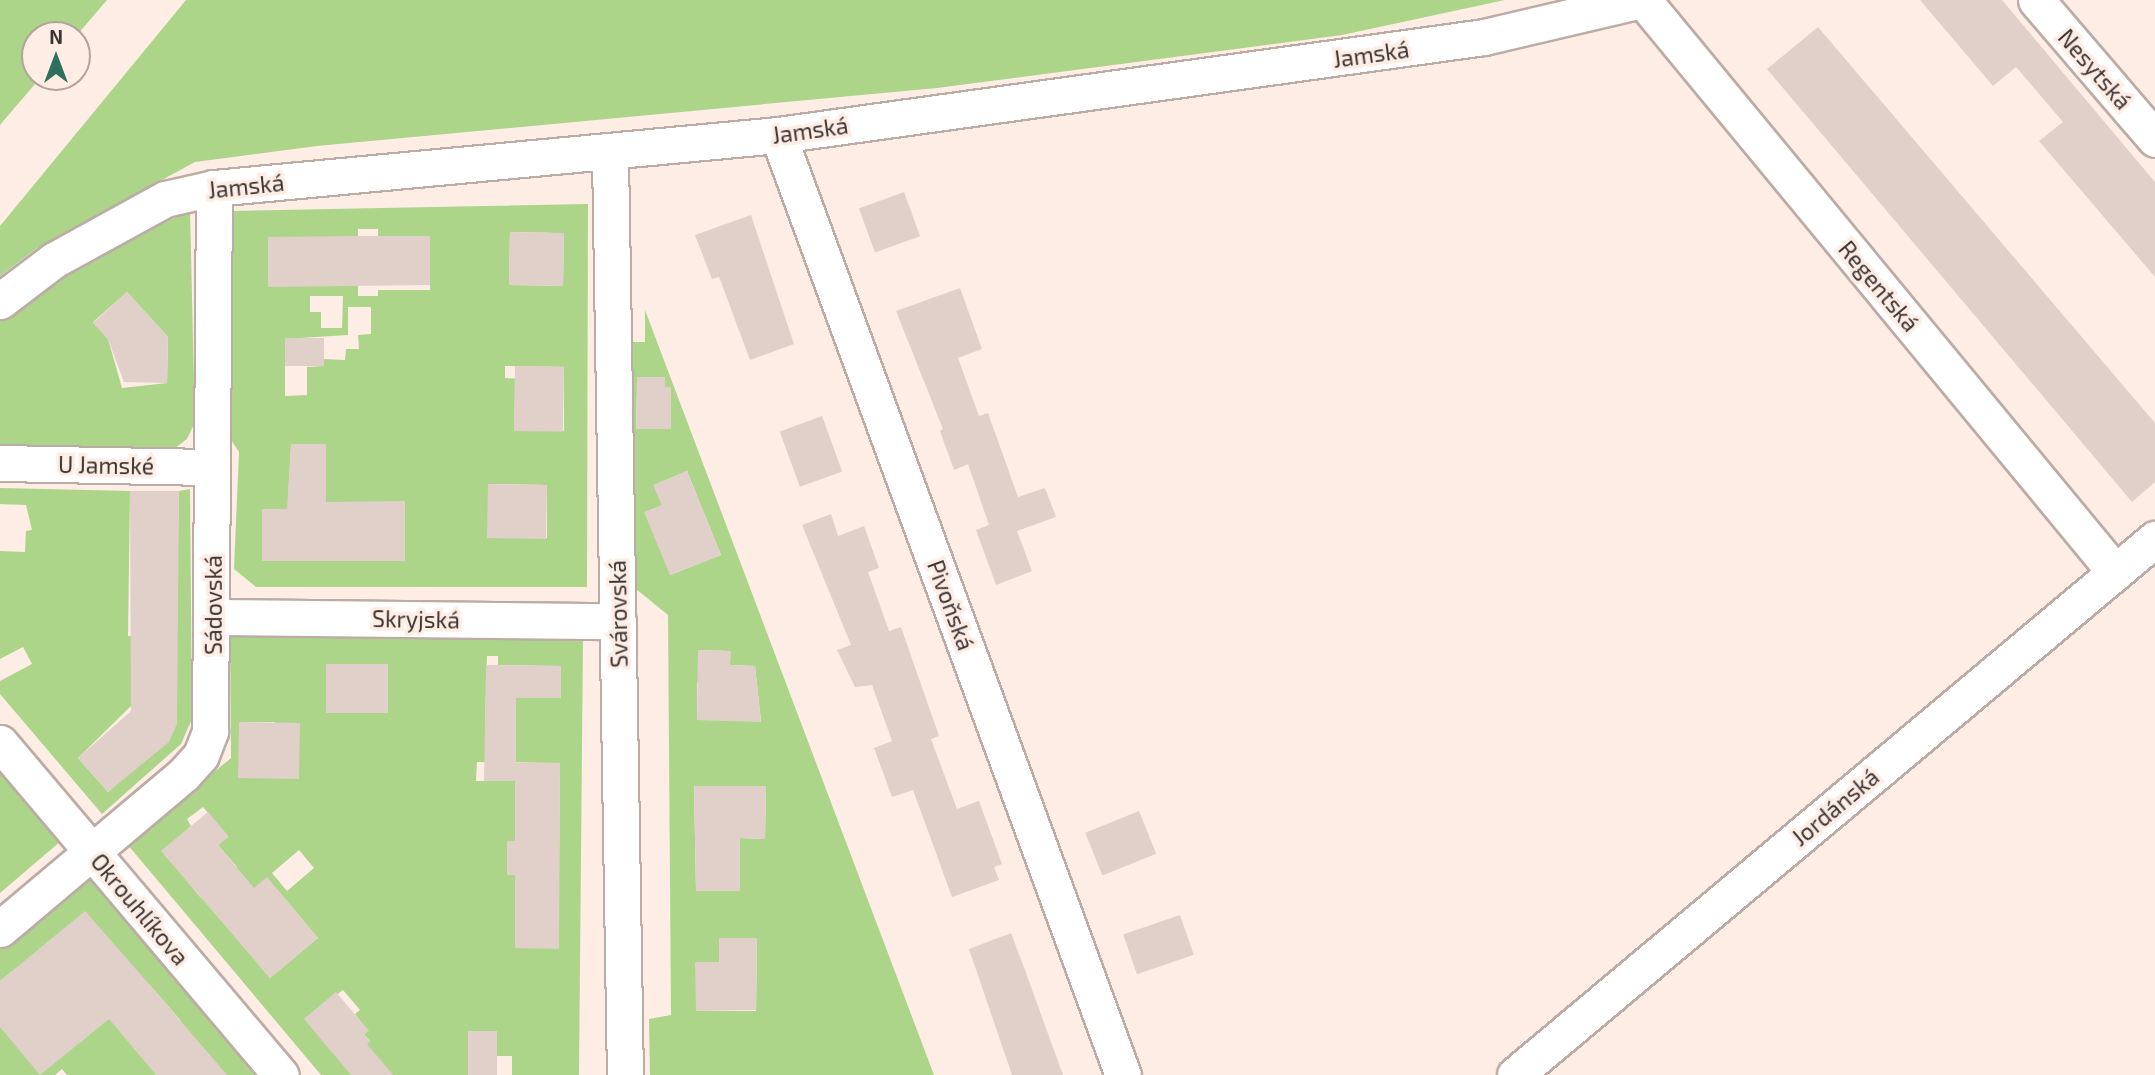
<!DOCTYPE html>
<meta charset="utf-8">
<style>
body{margin:0}
#map{position:relative;width:2155px;height:1075px;overflow:hidden;background:#feede5;font-family:"Exo 2",sans-serif}
div>[style]{position:absolute}
[style*='--x']{left:calc(var(--x)*1px);top:calc(var(--y)*1px);width:calc(var(--w)*1px);rotate:calc(var(--a)*1deg)}
.green>*{inset:0;background:#acd58a}
.building>*{inset:0;background:#e1d0c9;transform-origin:0 0}
.roads{filter:drop-shadow(2px 0 #bcaca5) drop-shadow(-2px 0 #bcaca5) drop-shadow(0 2px #bcaca5) drop-shadow(0 -2px #bcaca5)}
.minor>*{height:35px;margin:-17.5px;padding:0 17.5px;transform-origin:17.5px;border-radius:17.5px;background:#fff}
span{translate:-50% -50%;white-space:nowrap;text-align:center;line-height:1.15;-webkit-text-stroke:7px #feede5;paint-order:stroke}
.street-label{font-size:23px;color:#3b3432}
.north{position:absolute;left:21px;top:21px;width:70px;height:70px;box-sizing:border-box;background:#feede5;border:2px solid #b0a39d;border-radius:50%;rotate:0deg;font-size:19px;font-weight:700;line-height:28px;text-align:center;color:#3b3432}
.north::after{content:'';display:block;margin:auto;width:24px;height:32px;background:#2f6f5e;clip-path:polygon(50% 0,100% 100%,50% 72%,0 100%)}
</style>
<div id="map">
<div class="green">
<i style="clip-path:polygon(0 0,107px 0,77px 35px,35px 35px,35px 77px,41px 77px,0 125px)"></i>
<i style="clip-path:polygon(186px 0,1505px 0,1342px 35px,937px 88px,317px 146px,195px 162px,37px 248px,0 276px,0 226px)"></i>
<i style="clip-path:polygon(evenodd,588px 204px,587px 587px,256px 587px,234px 569px,239px 452px,230px 438px,232px 211px,588px 204px,358px 229px,378px 229px,378px 236px,430px 236px,430px 290px,378px 290px,378px 296px,358px 296px,358px 229px,588px 204px,510px 232px,564px 233px,563px 286px,509px 285px,510px 232px,588px 204px,310px 296px,343px 296px,342px 328px,321px 328px,321px 312px,310px 312px,310px 296px,588px 204px,348px 307px,371px 307px,371px 334px,358px 335px,359px 349px,346px 349px,345px 360px,324px 359px,323px 366px,307px 367px,307px 395px,285px 396px,285px 339px,348px 335px,348px 307px,588px 204px,505px 366px,564px 367px,564px 431px,514px 431px,515px 392px,525px 379px,505px 378px,505px 366px,588px 204px,291px 445px,326px 445px,288px 504px,291px 445px,588px 204px,488px 484px,547px 485px,547px 538px,488px 538px,488px 484px,588px 204px,405px 501px,405px 561px,355px 561px,405px 501px)"></i>
<i style="clip-path:polygon(evenodd,190px 211px,195px 422px,187px 439px,175px 448px,0 455px,0 319px,71px 264px,190px 211px,127px 292px,168px 337px,167px 383px,122px 388px,108px 339px,93px 322px,127px 292px)"></i>
<i style="clip-path:polygon(evenodd,645px 310px,934px 1075px,650px 1075px,649px 1019px,671px 1015px,668px 615px,625px 580px,630px 342px,645px 342px,645px 310px,644px 377px,664px 377px,665px 387px,671px 387px,671px 429px,636px 428px,637px 387px,643px 387px,644px 377px,645px 310px,687px 471px,721px 555px,670px 575px,662px 505px,654px 485px,687px 471px,645px 310px,698px 650px,730px 651px,730px 668px,698px 650px,645px 310px,732px 665px,755px 666px,761px 721px,697px 720px,697px 682px,731px 681px,732px 665px,645px 310px,694px 786px,766px 786px,765px 839px,740px 838px,740px 891px,696px 891px,694px 786px,645px 310px,719px 938px,757px 938px,756px 1011px,696px 1011px,728px 949px,719px 948px,719px 938px)"></i>
<i style="clip-path:polygon(evenodd,0 488px,130px 491px,128px 636px,176px 637px,179px 491px,190px 489px,192px 719px,181px 744px,102px 814px,0 694px,0 681px,32px 664px,23px 647px,0 659px,0 551px,25px 552px,26px 531px,32px 530px,26px 505px,0 504px,0 488px,131px 706px,157px 749px,108px 792px,78px 758px,131px 706px)"></i>
<i style="clip-path:polygon(evenodd,230px 636px,583px 639px,579px 1075px,512px 1075px,512px 1056px,497px 1056px,497px 1031px,468px 1032px,469px 1075px,321px 1075px,127px 844px,231px 758px,230px 636px,487px 656px,498px 656px,498px 665px,561px 666px,561px 698px,513px 698px,513px 730px,485px 730px,487px 656px,230px 636px,326px 664px,388px 665px,388px 713px,326px 713px,326px 664px,230px 636px,239px 722px,275px 722px,276px 759px,299px 760px,299px 778px,239px 778px,239px 722px,230px 636px,477px 762px,560px 763px,559px 875px,507px 874px,507px 842px,515px 841px,515px 774px,501px 774px,500px 781px,476px 781px,477px 762px,230px 636px,203px 807px,228px 836px,218px 845px,237px 867px,201px 898px,162px 851px,191px 826px,187px 819px,203px 807px,230px 636px,299px 850px,314px 868px,287px 891px,272px 873px,299px 850px,230px 636px,280px 893px,318px 938px,270px 978px,233px 934px,280px 893px,230px 636px,515px 905px,559px 905px,559px 948px,515px 948px,515px 905px,230px 636px,343px 990px,360px 1010px,355px 1014px,368px 1031px,364px 1034px,370px 1041px,347px 1062px,305px 1019px,343px 990px)"></i>
<i style="clip-path:polygon(0 772px,61px 841px,0 893px)"></i>
<i style="clip-path:polygon(evenodd,89px 872px,254px 1075px,67px 1075px,62px 1069px,55px 1075px,0 1075px,0 1027px,15px 969px,0 981px,0 949px,89px 872px,149px 984px,181px 1021px,174px 1027px,126px 1004px,149px 984px,89px 872px,56px 1017px,96px 1029px,79px 1043px,56px 1017px)"></i>
</div>
<div class="building">
<i style="clip-path:polygon(1920px 0,2002px 0,2155px 182px,2155px 277px,2039px 141px,2063px 122px,2016px 67px,1993px 86px)"></i>
<i style="clip-path:polygon(1818px 27px,2155px 423px,2155px 482px,2132px 502px,1767px 69px)"></i>
<i style="left:904px;top:192px;width:47px;height:48px;rotate:70deg"></i>
<i style="clip-path:polygon(751px 215px,794px 344px,750px 360px,719px 277px,712px 279px,695px 235px)"></i>
<i style="left:510px;top:232px;width:54px;height:53px;rotate:1deg"></i>
<i style="clip-path:polygon(358px 236px,430px 236px,430px 285px,268px 287px,268px 237px)"></i>
<i style="clip-path:polygon(960px 288px,982px 349px,958px 358px,979px 416px,988px 413px,1018px 497px,1045px 488px,1056px 517px,1017px 531px,1032px 571px,996px 585px,976px 530px,989px 525px,968px 464px,954px 470px,940px 431px,943px 429px,896px 311px)"></i>
<i style="clip-path:polygon(127px 292px,168px 337px,167px 383px,124px 382px,108px 339px,93px 323px)"></i>
<i style="left:324px;top:338px;width:28px;height:39px;rotate:90deg"></i>
<i style="left:515px;top:366px;width:49px;height:65px;rotate:1deg"></i>
<i style="clip-path:polygon(637px 377px,665px 377px,665px 387px,671px 387px,671px 429px,636px 429px)"></i>
<i style="left:822px;top:416px;width:59px;height:45px;rotate:70deg"></i>
<i style="clip-path:polygon(291px 444px,326px 444px,326px 502px,405px 501px,405px 561px,262px 561px,262px 509px,287px 509px)"></i>
<i style="clip-path:polygon(687px 471px,721px 555px,670px 575px,644px 512px,662px 505px,653px 485px)"></i>
<i style="left:488px;top:484px;width:59px;height:54px;rotate:1deg"></i>
<i style="clip-path:polygon(130px 491px,179px 491px,177px 724px,169px 742px,108px 792px,78px 758px,131px 711px)"></i>
<i style="clip-path:polygon(831px 514px,838px 536px,864px 526px,879px 568px,868px 572px,889px 631px,901px 627px,939px 736px,931px 739px,957px 809px,979px 801px,1002px 864px,994px 867px,999px 880px,952px 897px,913px 790px,892px 797px,874px 748px,892px 741px,872px 685px,855px 687px,837px 650px,851px 645px,802px 525px)"></i>
<i style="clip-path:polygon(698px 650px,731px 651px,730px 665px,755px 666px,761px 722px,697px 720px)"></i>
<i style="left:326px;top:664px;width:62px;height:49px"></i>
<i style="clip-path:polygon(486px 665px,561px 666px,561px 698px,516px 698px,516px 763px,560px 763px,559px 949px,515px 948px,515px 875px,507px 875px,507px 841px,515px 841px,515px 781px,484px 781px)"></i>
<i style="left:239px;top:722px;width:61px;height:56px;rotate:1deg"></i>
<i style="clip-path:polygon(694px 786px,766px 786px,765px 839px,740px 838px,740px 891px,696px 891px)"></i>
<i style="left:1139px;top:811px;width:46px;height:58px;rotate:68deg"></i>
<i style="clip-path:polygon(208px 812px,229px 837px,218px 845px,254px 888px,267px 877px,318px 938px,270px 978px,161px 851px)"></i>
<i style="clip-path:polygon(85px 911px,149px 984px,227px 1075px,156px 1075px,109px 1019px,40px 1075px,0 1027px,0 981px)"></i>
<i style="left:1180px;top:915px;width:42px;height:60px;rotate:71deg"></i>
<i style="clip-path:polygon(1011px 933px,1022px 962px,1063px 1075px,1012px 1075px,969px 949px)"></i>
<i style="clip-path:polygon(719px 938px,757px 938px,756px 1010px,696px 1011px,695px 962px,719px 962px)"></i>
<i style="clip-path:polygon(336px 992px,369px 1031px,364px 1034px,370px 1041px,367px 1044px,393px 1075px,351px 1075px,304px 1019px)"></i>
<i style="left:497px;top:1031px;width:44px;height:29px;rotate:90deg"></i>
</div>
<div class="roads">
<div class="minor">
<i style="--x:1643;--y:0;--w:742;--a:50.47"></i>
<i style="--x:2036;--y:0;--w:183;--a:49.4"></i>
<i style="--x:778;--y:135;--w:1001;--a:69.85"></i>
<i style="--x:610;--y:154;--w:921;--a:89.07"></i>
<i style="--x:0;--y:301;--w:68;--a:-37.2"></i>
<i style="--x:54;--y:260;--w:127;--a:-28.8"></i>
<i style="--x:165;--y:199;--w:50;--a:-12.7"></i>
<i style="--x:214;--y:188;--w:566;--a:-5.37"></i>
<i style="--x:778;--y:135;--w:713;--a:-7.9"></i>
<i style="--x:1484;--y:37;--w:162;--a:-13.2"></i>
<i style="--x:0;--y:463;--w:212;--a:1.1"></i>
<i style="--x:214;--y:617;--w:404;--a:0.6"></i>
<i style="--x:0;--y:743;--w:435;--a:49.8"></i>
<i style="--x:0;--y:929;--w:241;--a:-40.1"></i>
<i style="--x:184;--y:774;--w:25;--a:-48"></i>
<i style="--x:201;--y:755;--w:26;--a:-69"></i>
<i style="--x:210;--y:731;--w:543;--a:-89.58"></i>
<i style="--x:1515;--y:1075;--w:835;--a:-39.95"></i>
</div>
</div>
<div class="street-label">
<span style="left:1371px;top:54px;rotate:-8deg">Jamská</span>
<span style="left:2095px;top:69px;rotate:49deg">Nesytská</span>
<span style="left:810px;top:130px;rotate:-8deg">Jamská</span>
<span style="left:246px;top:186px;rotate:-6deg">Jamská</span>
<span style="left:1879px;top:286px;rotate:50deg">Regentská</span>
<span style="left:106px;top:465px;rotate:1deg">U Jamské</span>
<span style="left:213px;top:605px;rotate:-90deg">Sádovská</span>
<span style="left:951px;top:605px;rotate:70deg">Pivoňská</span>
<span style="left:618px;top:614px;rotate:-91deg">Svárovská</span>
<span style="left:416px;top:619px;rotate:1deg">Skryjská</span>
<span style="left:1835px;top:807px;rotate:-40deg">Jordánská</span>
<span style="left:140px;top:909px;rotate:50deg">Okrouhlíkova</span>
</div>
<div class="north">N</div>
</div>
